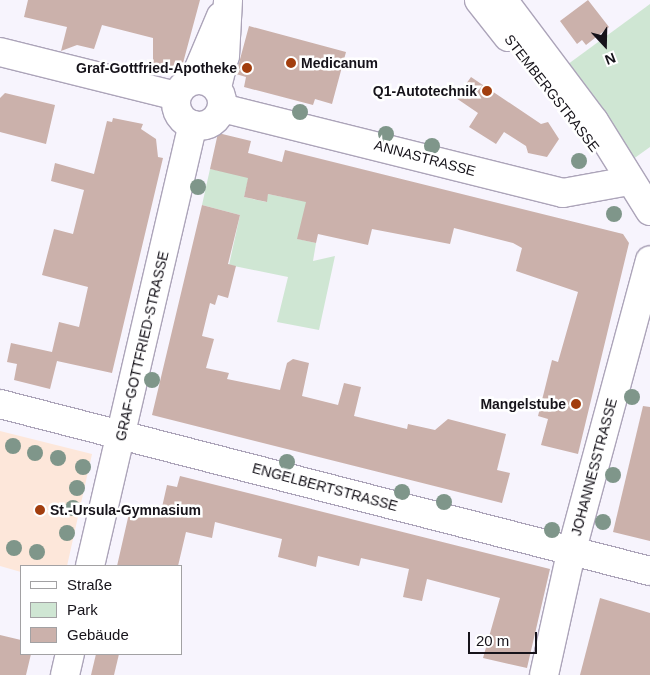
<!DOCTYPE html>
<meta charset="utf-8">
<style>
body{margin:0}
#map{position:relative;width:650px;height:675px;overflow:hidden;background:#f7f4fd;font-family:Helvetica,sans-serif}
div>[style]{position:absolute}
[style*='--x']{left:calc(var(--x)*1px);top:calc(var(--y)*1px);width:calc(var(--w)*1px);rotate:calc(var(--a)*1deg)}
.education>*{inset:0;background:#fde7da}
.green>*{inset:0;background:#cfe6d3}
.building>*{inset:0;background:#cbb1ab}
.roads{filter:drop-shadow(1px 0 #aca4b9) drop-shadow(-1px 0 #aca4b9) drop-shadow(0 1px #aca4b9) drop-shadow(0 -1px #aca4b9)}
.street>*{height:28px;margin:-14px;padding:0 14px;transform-origin:14px;border-radius:14px;background:#fff}
.secondary>*{height:28px;margin:-14px;padding:0 14px;transform-origin:14px;border-radius:14px;background:#fff}
.secondary>.ring{margin:-14px;padding:0;box-sizing:content-box;background:none;border:28px solid #fff;border-radius:50%}
.trees>*{width:16px;height:16px;margin:-8px;border-radius:50%;background:#7f968a}
.dots>*{width:14px;height:14px;translate:-50% -50%;box-sizing:border-box;border:2px solid #fff;border-radius:50%}
span{translate:-50% -50%;white-space:nowrap;text-align:center;line-height:1.15;-webkit-text-stroke:5px #fff;paint-order:stroke}
.poi-label{font-size:14px;color:#16131a;font-weight:700}
.left{translate:0 -50%;text-align:left}
.right{translate:-100% -50%;text-align:right}
.street-label{font-size:14px;color:#16131a}
.legend{position:absolute;left:20px;top:565px;width:162px;height:90px;box-sizing:border-box;background:#fff;border:1px solid #a2a1a3;margin:0;padding:6px 9px;list-style:none;font-size:15px;color:#16131a}
.legend li{display:flex;align-items:center;gap:10px;height:25px}
.legend b{width:25px;border:1px solid #a2a1a3}
.north{position:absolute;left:580px;top:20px;width:50px;height:50px;-webkit-text-stroke:4px #fff;paint-order:stroke;rotate:159deg;font-size:14px;font-weight:700;line-height:20px;text-align:center;color:#16131a}
.north::after{content:'';display:block;margin:auto;width:18px;height:22px;background:#16131a;clip-path:polygon(50% 0,100% 100%,50% 72%,0 100%)}
.scale{position:absolute;left:468px;top:632px;width:69px;height:22px;box-sizing:border-box;border:2px solid #16131a;border-top:0;padding-left:6px;font-size:15px;line-height:18px;white-space:nowrap;color:#16131a;-webkit-text-stroke:4px #fff;paint-order:stroke}
</style>
<div id="map">
<div class="education">
<i style="clip-path:polygon(0 431px,92px 454px,67px 566px,21px 566px,21px 572px,0 566px)"></i>
</div>
<div class="green">
<i style="clip-path:polygon(650px 4px,650px 147px,629px 162px,560px 70px)"></i>
<i style="clip-path:polygon(210px 169px,249px 176px,244px 197px,266px 202px,268px 194px,293px 199px,296px 187px,325px 194px,298px 239px,316px 243px,313px 261px,335px 256px,319px 330px,277px 322px,288px 277px,229px 265px,240px 215px,202px 205px)"></i>
</div>
<div class="building">
<i style="clip-path:polygon(28px 0,200px 0,183px 63px,175px 61px,174px 68px,153px 63px,153px 38px,102px 25px,94px 49px,77px 45px,61px 51px,67px 27px,24px 17px)"></i>
<i style="clip-path:polygon(588px 0,609px 27px,586px 45px,582px 40px,577px 44px,560px 21px)"></i>
<i style="clip-path:polygon(249px 26px,346px 52px,332px 104px,315px 99px,313px 105px,244px 87px,246px 77px,236px 74px)"></i>
<i style="clip-path:polygon(471px 77px,541px 124px,548px 122px,559px 139px,547px 157px,528px 153px,526px 146px,504px 132px,496px 144px,469px 127px,478px 113px,456px 98px)"></i>
<i style="clip-path:polygon(5px 93px,55px 105px,46px 144px,0 132px,0 98px)"></i>
<i style="clip-path:polygon(113px 118px,143px 124px,141px 129px,156px 139px,158px 157px,163px 158px,112px 373px,57px 361px,50px 389px,14px 380px,17px 364px,7px 362px,11px 343px,52px 352px,59px 322px,79px 327px,88px 287px,42px 275px,54px 229px,73px 234px,84px 190px,51px 181px,55px 163px,94px 174px,107px 121px,112px 122px)"></i>
<i style="clip-path:polygon(218px 133px,251px 141px,248px 153px,282px 162px,285px 150px,623px 234px,629px 243px,578px 454px,541px 445px,548px 419px,538px 416px,552px 360px,558px 362px,578px 292px,516px 271px,522px 248px,513px 243px,454px 228px,450px 244px,372px 229px,368px 245px,318px 234px,316px 243px,297px 239px,306px 202px,268px 194px,267px 202px,244px 197px,248px 178px,210px 169px)"></i>
<i style="clip-path:polygon(202px 205px,240px 215px,228px 264px,236px 266px,228px 298px,218px 295px,215px 305px,210px 303px,202px 336px,214px 339px,206px 368px,229px 373px,227px 379px,280px 390px,287px 363px,293px 359px,309px 363px,302px 396px,338px 405px,344px 383px,361px 387px,354px 416px,407px 429px,408px 424px,435px 430px,448px 419px,506px 434px,497px 470px,510px 473px,502px 503px,152px 415px)"></i>
<i style="clip-path:polygon(643px 406px,650px 407px,650px 541px,613px 532px)"></i>
<i style="clip-path:polygon(180px 476px,550px 569px,527px 668px,483px 658px,500px 598px,427px 579px,422px 601px,403px 597px,409px 569px,361px 558px,359px 566px,318px 556px,316px 567px,278px 557px,282px 539px,215px 522px,212px 538px,186px 532px,178px 566px,117px 566px,130px 509px,160px 516px,167px 485px,177px 487px)"></i>
<i style="clip-path:polygon(600px 598px,650px 613px,650px 675px,580px 675px)"></i>
<i style="clip-path:polygon(0 635px,21px 640px,21px 654px,31px 654px,26px 675px,0 675px)"></i>
<i style="clip-path:polygon(96px 654px,119px 654px,114px 675px,91px 675px)"></i>
</div>
<div class="roads">
<div class="street">
<i style="--x:479;--y:0;--w:47;--a:51.9"></i>
<i style="--x:503;--y:0;--w:151;--a:53.1"></i>
<i style="--x:594;--y:121;--w:106;--a:58.1"></i>
<i style="--x:0;--y:52;--w:182;--a:14"></i>
<i style="--x:222;--y:108;--w:351;--a:14"></i>
<i style="--x:563;--y:193;--w:67;--a:-10.3"></i>
<i style="--x:0;--y:404;--w:671;--a:14.41"></i>
<i style="--x:544;--y:675;--w:125;--a:-77.5"></i>
<i style="--x:571;--y:553;--w:303;--a:-74.9"></i>
</div>
<div class="secondary">
<i style="--x:194;--y:80;--w:69;--a:-67.1"></i>
<i class="ring" style="left:176px;top:80px;width:18px;height:18px"></i>
<i style="--x:217;--y:87;--w:32;--a:-76"></i>
<i style="--x:225;--y:56;--w:56;--a:-86.9"></i>
<i style="--x:90;--y:566;--w:453;--a:-76.9"></i>
<i style="--x:65;--y:675;--w:22;--a:-77"></i>
</div>
</div>
<div class="trees">
<i style="left:300px;top:112px"></i>
<i style="left:386px;top:134px"></i>
<i style="left:432px;top:146px"></i>
<i style="left:579px;top:161px"></i>
<i style="left:198px;top:187px"></i>
<i style="left:614px;top:214px"></i>
<i style="left:152px;top:380px"></i>
<i style="left:632px;top:397px"></i>
<i style="left:13px;top:446px"></i>
<i style="left:35px;top:453px"></i>
<i style="left:58px;top:458px"></i>
<i style="left:287px;top:462px"></i>
<i style="left:83px;top:467px"></i>
<i style="left:613px;top:475px"></i>
<i style="left:77px;top:488px"></i>
<i style="left:402px;top:492px"></i>
<i style="left:444px;top:502px"></i>
<i style="left:73px;top:508px"></i>
<i style="left:603px;top:522px"></i>
<i style="left:552px;top:530px"></i>
<i style="left:67px;top:533px"></i>
<i style="left:14px;top:548px"></i>
<i style="left:37px;top:552px"></i>
</div>
<div class="dots">
<i style="left:291px;top:63px;background:#a23e0e"></i>
<i style="left:247px;top:68px;background:#a23e0e"></i>
<i style="left:487px;top:91px;background:#a23e0e"></i>
<i style="left:576px;top:404px;background:#a23e0e"></i>
<i style="left:40px;top:510px;background:#a23e0e"></i>
</div>
<div class="poi-label">
<span class="left" style="left:301px;top:63px">Medicanum</span>
<span class="right" style="left:237px;top:68px">Graf-Gottfried-Apotheke</span>
<span class="right" style="left:477px;top:91px">Q1-Autotechnik</span>
<span class="right" style="left:566px;top:404px">Mangelstube</span>
<span class="left" style="left:50px;top:510px">St.-Ursula-Gymnasium</span>
</div>
<div class="street-label">
<span style="left:552px;top:93px;rotate:52deg">STEMBERGSTRASSE</span>
<span style="left:425px;top:158px;rotate:15deg">ANNASTRASSE</span>
<span style="left:142px;top:346px;rotate:-77deg">GRAF-GOTTFRIED-STRASSE</span>
<span style="left:594px;top:467px;rotate:-75deg">JOHANNESSTRASSE</span>
<span style="left:325px;top:487px;rotate:15deg">ENGELBERTSTRASSE</span>
</div>
<ul class="legend">
<li><b style="height:6px;background:#fff"></b>Straße</li>
<li><b style="height:14px;background:#cfe6d3"></b>Park</li>
<li><b style="height:14px;background:#cbb1ab"></b>Gebäude</li>
</ul>
<div class="north">N</div>
<div class="scale">20 m</div>
</div>
